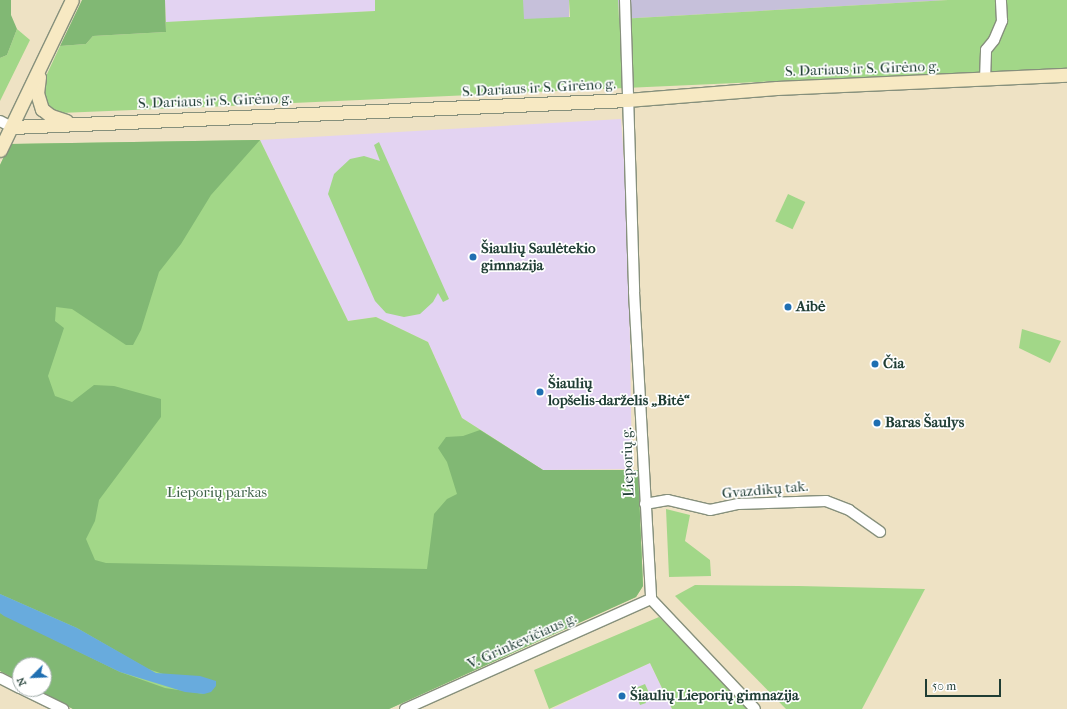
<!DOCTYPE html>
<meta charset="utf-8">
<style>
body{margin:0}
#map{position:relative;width:1067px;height:709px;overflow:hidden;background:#eee2c4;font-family:"IM FELL French Canon",serif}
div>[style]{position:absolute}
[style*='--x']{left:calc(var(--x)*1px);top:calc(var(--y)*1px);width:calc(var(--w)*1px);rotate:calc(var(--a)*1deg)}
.built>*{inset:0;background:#e3d3f2}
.industrial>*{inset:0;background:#c6c0da;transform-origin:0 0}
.green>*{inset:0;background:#a2d788;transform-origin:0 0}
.forest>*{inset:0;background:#81b874}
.water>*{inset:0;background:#68abdd}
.roads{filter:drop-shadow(1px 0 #86907c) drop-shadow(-1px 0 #86907c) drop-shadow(0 1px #86907c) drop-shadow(0 -1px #86907c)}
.street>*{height:10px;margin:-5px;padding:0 5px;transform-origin:5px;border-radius:5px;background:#fff}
.secondary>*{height:13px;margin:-6.5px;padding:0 6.5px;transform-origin:6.5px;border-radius:6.5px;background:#f7e9c3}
.dots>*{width:11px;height:11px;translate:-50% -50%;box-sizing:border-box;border:2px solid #fff;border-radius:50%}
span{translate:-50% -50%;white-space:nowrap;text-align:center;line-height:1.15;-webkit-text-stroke:3.5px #fff;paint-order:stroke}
.street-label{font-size:15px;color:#1f3d34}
.poi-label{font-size:15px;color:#1f3d34;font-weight:700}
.left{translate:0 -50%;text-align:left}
.park-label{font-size:15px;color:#406449}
.north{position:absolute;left:12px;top:657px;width:40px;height:40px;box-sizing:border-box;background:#fff;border:1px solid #a5b1ae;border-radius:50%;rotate:246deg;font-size:11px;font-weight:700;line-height:16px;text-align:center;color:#1f3d34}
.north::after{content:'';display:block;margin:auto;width:14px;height:18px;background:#1f6fb2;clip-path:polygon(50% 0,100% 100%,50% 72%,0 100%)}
.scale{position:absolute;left:925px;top:679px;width:76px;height:18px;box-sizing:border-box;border:2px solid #1f3d34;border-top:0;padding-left:5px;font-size:12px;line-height:14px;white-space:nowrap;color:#1f3d34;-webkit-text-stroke:3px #fff;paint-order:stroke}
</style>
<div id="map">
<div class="built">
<i style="clip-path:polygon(165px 0,375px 0,376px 11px,171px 22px,166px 22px)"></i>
<i style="clip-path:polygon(621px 119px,628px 220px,632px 469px,543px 470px,462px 418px,428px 342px,376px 317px,348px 321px,260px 140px)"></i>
<i style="clip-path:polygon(650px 663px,672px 709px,552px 709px,604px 684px)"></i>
</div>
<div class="industrial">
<i style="left:523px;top:0;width:46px;height:19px"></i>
<i style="clip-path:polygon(618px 0,948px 0,619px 19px)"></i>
</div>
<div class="green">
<i style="clip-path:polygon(375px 0,523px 0,524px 19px,570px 17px,569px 0,618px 0,619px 19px,948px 0,1067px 0,1067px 68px,206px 107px,60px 113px,46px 107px,41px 87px,60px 46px,86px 44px,93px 36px,166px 32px,166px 22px,375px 11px)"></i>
<i style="clip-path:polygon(17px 29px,30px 40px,0 101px,0 58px,7px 55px)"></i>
<i style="clip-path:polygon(260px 140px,348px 321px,376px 317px,428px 342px,462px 418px,543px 470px,638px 470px,643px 586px,636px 597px,389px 709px,73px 709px,35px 689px,44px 689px,44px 665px,20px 665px,20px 681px,0 671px,0 165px,10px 144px)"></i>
<i style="clip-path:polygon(379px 142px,449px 299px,443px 302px,438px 293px,433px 302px,420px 314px,404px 317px,386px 313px,375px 301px,328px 194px,334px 174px,350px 159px,364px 156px,380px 161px,374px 145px)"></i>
<i style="left:788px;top:194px;width:19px;height:30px;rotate:25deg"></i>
<i style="clip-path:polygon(1022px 329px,1061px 341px,1050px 363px,1019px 348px)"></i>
<i style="clip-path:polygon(666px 509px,690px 515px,685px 541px,710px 560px,711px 576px,669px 577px)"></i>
<i style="clip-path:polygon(695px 585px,799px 586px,925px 589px,862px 709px,786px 709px,675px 596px)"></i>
<i style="clip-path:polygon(659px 617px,750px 709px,672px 709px,650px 663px,549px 709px,534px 670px)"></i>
<i style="clip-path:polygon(645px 684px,650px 695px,644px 698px,646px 703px,640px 705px,633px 689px)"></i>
</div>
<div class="forest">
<i style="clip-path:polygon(0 0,11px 0,11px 15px,17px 29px,7px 55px,0 58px)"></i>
<i style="clip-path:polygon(82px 0,165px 0,166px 32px,93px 36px,86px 44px,60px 46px)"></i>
<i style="clip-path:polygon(260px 140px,211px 195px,181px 244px,159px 272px,141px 330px,133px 345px,126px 345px,72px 309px,56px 307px,55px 321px,64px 328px,48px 376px,55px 396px,72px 402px,94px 385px,114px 386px,161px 399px,161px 417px,99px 500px,95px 521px,86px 539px,95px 560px,106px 563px,427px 569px,434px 514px,447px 499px,457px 494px,447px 462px,438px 448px,446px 437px,463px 436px,480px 430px,543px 470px,638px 470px,643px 586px,636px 597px,389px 709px,73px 709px,35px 689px,44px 689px,44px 665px,20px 665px,20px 681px,0 671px,0 613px,120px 672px,165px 688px,204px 694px,166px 675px,148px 669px,77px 628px,0 594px,0 165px,10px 144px)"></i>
</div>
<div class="water">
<i style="clip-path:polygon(0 594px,77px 628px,156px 673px,200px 676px,216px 681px,216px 686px,211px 692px,204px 694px,185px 692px,120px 672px,4px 616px,0 613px)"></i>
</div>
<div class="roads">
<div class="street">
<i style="--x:625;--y:0;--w:292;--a:88.2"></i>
<i style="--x:634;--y:292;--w:307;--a:86.8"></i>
<i style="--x:651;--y:599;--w:151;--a:46.6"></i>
<i style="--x:985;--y:80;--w:30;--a:-88"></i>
<i style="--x:986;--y:50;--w:13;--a:-51"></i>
<i style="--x:994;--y:40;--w:21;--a:-67"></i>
<i style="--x:1002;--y:21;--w:21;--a:-93"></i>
<i style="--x:0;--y:121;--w:13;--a:27"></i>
<i style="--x:645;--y:504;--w:23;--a:-10"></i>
<i style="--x:668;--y:500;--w:43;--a:13.4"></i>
<i style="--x:710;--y:510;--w:29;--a:-12"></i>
<i style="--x:738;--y:504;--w:88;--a:-2"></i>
<i style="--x:826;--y:501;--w:25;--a:21"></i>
<i style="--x:849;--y:510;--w:38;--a:35"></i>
<i style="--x:0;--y:678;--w:22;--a:27"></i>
<i style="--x:22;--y:689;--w:46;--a:26"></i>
<i style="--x:405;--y:709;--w:269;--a:-24.1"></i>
</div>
<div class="secondary">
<i style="--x:39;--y:77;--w:16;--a:97"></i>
<i style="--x:37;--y:93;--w:17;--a:73"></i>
<i style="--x:42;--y:109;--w:11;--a:38"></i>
<i style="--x:51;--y:116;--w:16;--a:18"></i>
<i style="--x:12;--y:127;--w:616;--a:-2.51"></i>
<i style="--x:627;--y:100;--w:150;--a:-4.6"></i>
<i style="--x:777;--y:88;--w:290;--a:-2.6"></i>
<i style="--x:0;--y:150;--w:166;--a:-64.4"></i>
</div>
</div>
<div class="dots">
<i style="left:473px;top:257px;background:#1f6fb2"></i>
<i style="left:788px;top:307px;background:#1f6fb2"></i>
<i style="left:875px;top:364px;background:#1f6fb2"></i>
<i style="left:540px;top:392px;background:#1f6fb2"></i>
<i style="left:877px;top:423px;background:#1f6fb2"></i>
<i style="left:622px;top:696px;background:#1f6fb2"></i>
</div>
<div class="street-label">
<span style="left:862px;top:69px;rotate:-2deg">S. Dariaus ir S. Girėno g.</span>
<span style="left:539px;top:88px;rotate:-3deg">S. Dariaus ir S. Girėno g.</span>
<span style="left:215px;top:101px;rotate:-2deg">S. Dariaus ir S. Girėno g.</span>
<span style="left:628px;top:462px;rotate:-92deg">Lieporių g.</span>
<span style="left:765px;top:490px;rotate:-5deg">Gvazdikų tak.</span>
<span style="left:522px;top:641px;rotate:-24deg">V. Grinkevičiaus g.</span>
</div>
<div class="poi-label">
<span class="left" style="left:481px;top:257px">Šiaulių Saulėtekio<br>gimnazija</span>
<span class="left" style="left:796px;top:307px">Aibė</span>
<span class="left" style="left:883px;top:364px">Čia</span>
<span class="left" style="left:548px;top:392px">Šiaulių<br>lopšelis-darželis „Bitė“</span>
<span class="left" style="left:885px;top:423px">Baras Šaulys</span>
<span class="left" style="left:630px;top:696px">Šiaulių Lieporių gimnazija</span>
</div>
<div class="park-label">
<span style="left:217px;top:493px">Lieporių parkas</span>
</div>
<div class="north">N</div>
<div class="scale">50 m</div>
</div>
